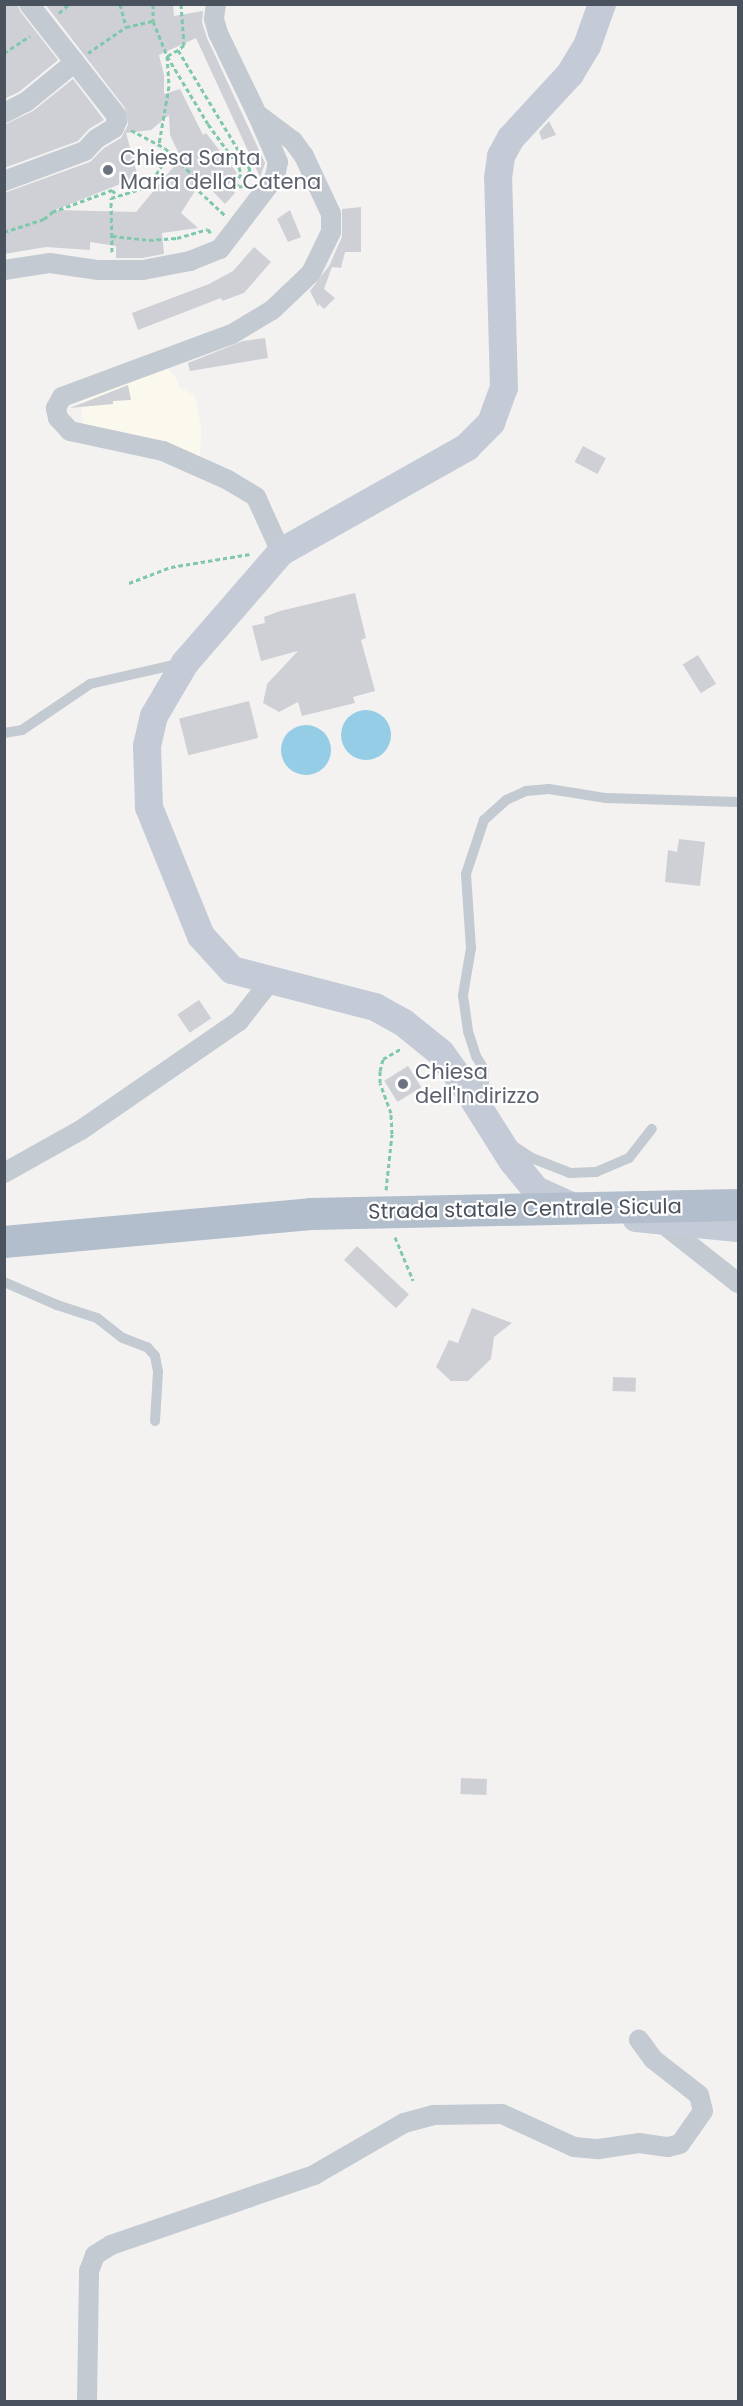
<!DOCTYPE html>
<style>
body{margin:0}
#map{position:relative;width:743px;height:2406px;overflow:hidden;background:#f3f2f1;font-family:Poppins,sans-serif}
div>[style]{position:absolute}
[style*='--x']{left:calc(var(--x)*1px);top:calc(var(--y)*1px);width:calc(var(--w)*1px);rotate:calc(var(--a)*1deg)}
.commercial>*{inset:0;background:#fbf9ed}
.water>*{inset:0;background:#95cce6}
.round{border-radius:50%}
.building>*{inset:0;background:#cfd0d5;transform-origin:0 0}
.path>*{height:3px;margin-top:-1.5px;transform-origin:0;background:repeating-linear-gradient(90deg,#7fc8ac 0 4.5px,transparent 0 7.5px)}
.service>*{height:10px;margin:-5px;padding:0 5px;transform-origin:5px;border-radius:5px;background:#c3cad1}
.minor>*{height:20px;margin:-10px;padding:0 10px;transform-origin:10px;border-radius:10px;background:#c3cad1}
.secondary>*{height:28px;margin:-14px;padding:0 14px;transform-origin:14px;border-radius:14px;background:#c4cbd6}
.primary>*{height:32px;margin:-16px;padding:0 16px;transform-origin:16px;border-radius:16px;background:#b3becd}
.dots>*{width:16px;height:16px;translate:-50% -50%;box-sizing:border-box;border:3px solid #fff;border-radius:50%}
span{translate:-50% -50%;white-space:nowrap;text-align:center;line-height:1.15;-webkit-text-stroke:4.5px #fff;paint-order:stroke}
.worship-label{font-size:21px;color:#5b616d}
.left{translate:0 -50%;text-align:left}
.street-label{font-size:21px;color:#4a525d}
.frame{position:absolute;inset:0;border:6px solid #4a525d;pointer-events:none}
</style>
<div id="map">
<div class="commercial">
<i style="clip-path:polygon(164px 365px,177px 379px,179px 387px,195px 396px,201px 428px,200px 459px,83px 429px,81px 401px)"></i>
</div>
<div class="water">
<i class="round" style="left:341px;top:710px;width:50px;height:50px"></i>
<i class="round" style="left:281px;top:725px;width:50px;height:50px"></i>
</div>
<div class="building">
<i style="clip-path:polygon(4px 4px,17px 4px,20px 11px,58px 60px,19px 92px,4px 99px)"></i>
<i style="clip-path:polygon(evenodd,45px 4px,173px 4px,174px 16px,203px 11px,202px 22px,207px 38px,265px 163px,260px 177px,196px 38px,159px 55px,164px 75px,164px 94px,180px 89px,203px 135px,206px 133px,237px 173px,228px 185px,235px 193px,225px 204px,202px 180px,181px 213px,198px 228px,162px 233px,164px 254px,142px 258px,116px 258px,116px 246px,90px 242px,90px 250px,46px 247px,4px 254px,4px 193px,90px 162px,104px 148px,121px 138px,128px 125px,125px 108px,45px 4px,169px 115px,170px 135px,181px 158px,136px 212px,55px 210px,138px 177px,126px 133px,151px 130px,169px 115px)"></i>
<i style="clip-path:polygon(73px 79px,104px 120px,89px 129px,78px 141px,4px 168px,4px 125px,33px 111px)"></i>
<i style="clip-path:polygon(549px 121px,556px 135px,542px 140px,539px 132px)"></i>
<i style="clip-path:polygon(361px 207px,361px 252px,345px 252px,341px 268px,332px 267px,324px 289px,335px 298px,324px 309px,319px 304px,318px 307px,310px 291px,329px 266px,342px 237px,342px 209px)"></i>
<i style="clip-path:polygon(290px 210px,301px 237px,288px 242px,277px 219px)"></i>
<i style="clip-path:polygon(254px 247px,271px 262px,244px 293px,222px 301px,221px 298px,138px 330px,132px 313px,209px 284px,233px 271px)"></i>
<i style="clip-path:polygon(265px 338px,268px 358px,190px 371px,188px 363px,243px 341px)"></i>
<i style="clip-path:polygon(128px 385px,131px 400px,113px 401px,113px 404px,70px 408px)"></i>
<i style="left:583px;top:446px;width:26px;height:18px;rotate:28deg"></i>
<i style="clip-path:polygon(355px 593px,366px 638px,361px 640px,375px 691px,353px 697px,355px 703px,302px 716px,298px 702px,279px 712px,263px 703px,267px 684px,298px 651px,261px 661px,252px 626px,265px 623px,264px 617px,280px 611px)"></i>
<i style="left:698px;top:655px;width:34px;height:18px;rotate:58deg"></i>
<i style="left:249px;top:701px;width:38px;height:72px;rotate:76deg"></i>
<i style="clip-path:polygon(679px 839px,705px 842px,700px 886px,665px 882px,668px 850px,677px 852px)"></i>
<i style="left:199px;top:1000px;width:22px;height:26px;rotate:56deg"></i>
<i style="left:408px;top:1066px;width:25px;height:28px;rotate:58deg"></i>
<i style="left:357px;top:1246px;width:71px;height:19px;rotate:43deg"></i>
<i style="clip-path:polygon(472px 1308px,512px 1323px,494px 1337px,491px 1359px,468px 1381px,451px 1381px,436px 1367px,449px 1340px,458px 1343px)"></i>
<i style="left:613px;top:1377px;width:23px;height:14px;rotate:2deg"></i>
<i style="left:461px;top:1778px;width:26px;height:16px;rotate:2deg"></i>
</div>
<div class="path">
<i style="--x:120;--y:4;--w:24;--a:75"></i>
<i style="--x:153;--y:4;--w:17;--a:90"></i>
<i style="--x:153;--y:21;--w:38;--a:68"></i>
<i style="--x:167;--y:56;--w:30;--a:86"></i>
<i style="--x:169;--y:86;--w:59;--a:99.8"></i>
<i style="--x:181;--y:4;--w:41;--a:85.8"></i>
<i style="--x:184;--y:45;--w:8;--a:140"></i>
<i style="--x:178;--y:50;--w:147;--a:58.9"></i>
<i style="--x:59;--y:13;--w:13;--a:-42"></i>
<i style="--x:178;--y:50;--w:13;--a:151"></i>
<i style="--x:167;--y:56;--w:79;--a:58.9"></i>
<i style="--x:208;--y:124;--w:53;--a:54.2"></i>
<i style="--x:239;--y:167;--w:7;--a:74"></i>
<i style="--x:241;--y:174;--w:11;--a:124"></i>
<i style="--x:235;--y:183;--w:5;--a:37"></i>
<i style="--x:239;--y:186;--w:3;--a:18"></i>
<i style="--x:242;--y:187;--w:20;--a:-66"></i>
<i style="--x:4;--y:53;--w:31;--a:-33"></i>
<i style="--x:88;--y:53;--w:46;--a:-34.4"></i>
<i style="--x:126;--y:27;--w:28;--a:-13"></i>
<i style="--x:131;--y:130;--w:38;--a:28"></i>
<i style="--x:165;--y:148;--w:53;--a:44.2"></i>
<i style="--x:203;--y:185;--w:7;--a:124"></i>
<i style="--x:199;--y:191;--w:35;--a:43"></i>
<i style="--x:4;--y:232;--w:42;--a:-18"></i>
<i style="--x:44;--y:219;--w:11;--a:-41"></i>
<i style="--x:52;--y:212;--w:64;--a:-20.1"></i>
<i style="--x:112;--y:190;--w:8;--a:45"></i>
<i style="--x:112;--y:236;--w:37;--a:6"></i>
<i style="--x:149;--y:240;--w:28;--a:-4"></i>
<i style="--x:177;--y:238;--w:32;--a:-16"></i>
<i style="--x:208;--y:229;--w:6;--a:59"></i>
<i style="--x:112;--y:252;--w:54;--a:-91.1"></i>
<i style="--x:111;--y:198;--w:39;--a:-17"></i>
<i style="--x:148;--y:187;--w:40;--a:-57.1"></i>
<i style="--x:129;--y:583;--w:45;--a:-20.9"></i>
<i style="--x:171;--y:567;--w:80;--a:-9.3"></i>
<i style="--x:386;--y:1190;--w:56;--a:-83.9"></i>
<i style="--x:392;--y:1134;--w:21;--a:-93"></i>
<i style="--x:391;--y:1113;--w:32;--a:-110"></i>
<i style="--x:380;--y:1083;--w:12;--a:-90"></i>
<i style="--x:380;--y:1071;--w:12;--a:-76"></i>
<i style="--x:383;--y:1059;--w:22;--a:-30"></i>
<i style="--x:395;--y:1237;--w:47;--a:67.3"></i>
</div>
<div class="service">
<i style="--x:4;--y:733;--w:18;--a:-9"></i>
<i style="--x:22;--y:730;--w:82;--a:-34.1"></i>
<i style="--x:90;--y:684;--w:94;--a:-12.9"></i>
<i style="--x:470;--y:1092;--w:16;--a:-30"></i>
<i style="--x:484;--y:1084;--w:15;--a:-90"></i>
<i style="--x:484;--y:1069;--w:15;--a:-122"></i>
<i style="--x:476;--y:1056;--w:26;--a:-108"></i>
<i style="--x:468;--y:1031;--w:36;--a:-98"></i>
<i style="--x:463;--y:995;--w:48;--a:-80.3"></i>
<i style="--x:471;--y:948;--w:74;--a:-93.9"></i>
<i style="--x:466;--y:874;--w:57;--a:-71.6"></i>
<i style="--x:484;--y:820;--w:30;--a:-42"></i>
<i style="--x:506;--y:800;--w:22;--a:-24"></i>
<i style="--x:526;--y:791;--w:23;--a:-5"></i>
<i style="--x:549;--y:789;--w:58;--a:9"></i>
<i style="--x:606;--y:798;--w:132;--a:1.7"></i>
<i style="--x:512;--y:1145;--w:24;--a:33"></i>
<i style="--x:532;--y:1158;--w:41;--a:21.5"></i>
<i style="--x:570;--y:1173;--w:26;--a:-2"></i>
<i style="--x:596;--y:1172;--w:36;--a:-23"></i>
<i style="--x:629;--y:1158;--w:37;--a:-52"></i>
<i style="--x:4;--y:1282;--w:58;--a:23.5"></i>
<i style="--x:57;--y:1305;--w:42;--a:18"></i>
<i style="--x:97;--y:1318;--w:33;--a:38"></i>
<i style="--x:123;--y:1338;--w:26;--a:21"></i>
<i style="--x:147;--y:1347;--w:12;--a:48"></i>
<i style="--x:155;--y:1356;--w:16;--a:79"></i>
<i style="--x:158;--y:1372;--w:49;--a:93.5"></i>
</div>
<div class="minor">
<i style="--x:216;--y:4;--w:15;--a:98"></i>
<i style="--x:214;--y:19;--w:15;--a:74"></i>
<i style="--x:218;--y:33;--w:90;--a:64.3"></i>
<i style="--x:257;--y:114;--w:45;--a:36.9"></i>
<i style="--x:293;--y:141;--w:19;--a:54"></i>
<i style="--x:304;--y:156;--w:64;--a:65"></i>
<i style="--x:331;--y:214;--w:18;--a:90"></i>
<i style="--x:331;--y:232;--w:46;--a:116"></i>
<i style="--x:311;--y:273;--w:54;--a:136.5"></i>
<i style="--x:272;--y:310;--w:47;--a:149"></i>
<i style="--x:232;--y:334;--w:181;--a:159.7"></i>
<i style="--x:62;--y:397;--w:13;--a:119"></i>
<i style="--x:56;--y:408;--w:10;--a:79"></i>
<i style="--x:58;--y:418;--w:18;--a:47"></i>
<i style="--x:70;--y:431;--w:95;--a:12.1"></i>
<i style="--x:163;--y:451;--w:71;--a:24"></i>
<i style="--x:228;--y:480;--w:33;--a:31"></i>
<i style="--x:256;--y:497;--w:60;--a:65.6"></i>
<i style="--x:4;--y:113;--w:25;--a:-27"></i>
<i style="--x:26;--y:102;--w:63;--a:-39.2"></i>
<i style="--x:4;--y:181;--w:86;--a:-20.3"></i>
<i style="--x:85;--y:151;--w:16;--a:-47"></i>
<i style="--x:96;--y:139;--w:21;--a:-31"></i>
<i style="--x:114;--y:128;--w:8;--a:-67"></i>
<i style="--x:117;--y:121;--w:6;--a:-99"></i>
<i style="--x:116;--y:115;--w:141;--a:-128.1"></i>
<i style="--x:4;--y:270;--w:47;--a:-8.7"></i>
<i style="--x:50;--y:263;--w:49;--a:8.3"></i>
<i style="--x:98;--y:270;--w:45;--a:0"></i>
<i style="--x:143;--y:270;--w:48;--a:-10.8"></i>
<i style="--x:190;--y:261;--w:32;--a:-22"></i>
<i style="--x:220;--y:249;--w:91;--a:-52.6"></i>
<i style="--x:275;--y:177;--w:15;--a:-79"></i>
<i style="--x:278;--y:162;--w:52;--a:-113.6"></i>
<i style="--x:4;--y:1173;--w:88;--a:-29.2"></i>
<i style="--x:81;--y:1130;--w:192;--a:-34.6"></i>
<i style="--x:239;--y:1021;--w:52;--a:-52"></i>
<i style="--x:658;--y:1220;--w:102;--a:38.2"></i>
<i style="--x:87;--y:2402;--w:131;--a:-89.1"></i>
<i style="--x:89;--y:2271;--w:17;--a:-69"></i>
<i style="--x:95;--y:2255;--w:19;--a:-32"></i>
<i style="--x:111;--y:2245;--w:215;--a:-19"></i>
<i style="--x:314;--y:2175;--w:104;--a:-30"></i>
<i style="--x:404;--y:2123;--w:31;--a:-15"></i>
<i style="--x:434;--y:2115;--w:68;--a:-0.8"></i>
<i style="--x:502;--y:2114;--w:79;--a:24.6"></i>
<i style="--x:574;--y:2147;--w:25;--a:5"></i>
<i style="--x:599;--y:2149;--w:40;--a:-8.5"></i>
<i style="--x:639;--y:2143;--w:29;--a:8"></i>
<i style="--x:668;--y:2147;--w:12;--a:-14"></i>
<i style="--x:680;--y:2144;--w:40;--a:-55.1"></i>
<i style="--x:703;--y:2111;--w:16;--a:-104"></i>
<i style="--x:699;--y:2095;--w:58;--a:-142"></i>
<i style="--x:653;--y:2059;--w:24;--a:-126"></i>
</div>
<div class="secondary">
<i style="--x:576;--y:1208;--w:44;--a:-155.8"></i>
<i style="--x:536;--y:1190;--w:36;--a:-129"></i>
<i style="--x:513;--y:1162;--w:83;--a:-122.2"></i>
<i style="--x:469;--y:1092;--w:48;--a:-125.7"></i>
<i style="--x:441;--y:1053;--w:48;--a:-141"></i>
<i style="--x:404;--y:1023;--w:33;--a:-151"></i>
<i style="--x:375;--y:1007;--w:148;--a:-165.5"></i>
<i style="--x:232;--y:970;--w:46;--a:-132.4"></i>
<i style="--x:201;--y:936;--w:139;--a:-112"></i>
<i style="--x:149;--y:807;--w:61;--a:-91.9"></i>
<i style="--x:147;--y:746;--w:31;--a:-77"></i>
<i style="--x:154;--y:716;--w:61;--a:-59.7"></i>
<i style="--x:185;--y:663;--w:147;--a:-49.1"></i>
<i style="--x:281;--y:552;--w:214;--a:-29.4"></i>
<i style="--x:467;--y:447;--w:34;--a:-45"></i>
<i style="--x:491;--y:423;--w:37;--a:-70"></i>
<i style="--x:504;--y:388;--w:210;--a:-91.6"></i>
<i style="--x:498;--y:178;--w:22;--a:-82"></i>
<i style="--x:501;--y:156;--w:21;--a:-61"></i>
<i style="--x:511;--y:138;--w:87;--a:-47.3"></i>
<i style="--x:570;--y:74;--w:33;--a:-59"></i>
<i style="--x:587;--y:46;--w:45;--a:-70.3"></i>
<i style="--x:636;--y:1218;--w:102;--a:5.6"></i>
</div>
<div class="primary">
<i style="--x:4;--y:1242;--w:308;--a:-5.2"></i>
<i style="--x:311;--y:1214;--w:427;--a:-1.2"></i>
</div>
<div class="dots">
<i style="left:108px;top:170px;background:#6b7280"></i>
<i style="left:403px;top:1084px;background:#6b7280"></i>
</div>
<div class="worship-label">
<span class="left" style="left:120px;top:170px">Chiesa Santa<br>Maria della Catena</span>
<span class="left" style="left:415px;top:1084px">Chiesa<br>dell'Indirizzo</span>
</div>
<div class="street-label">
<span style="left:525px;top:1209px;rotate:-1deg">Strada statale Centrale Sicula</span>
</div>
<div class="frame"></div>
</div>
